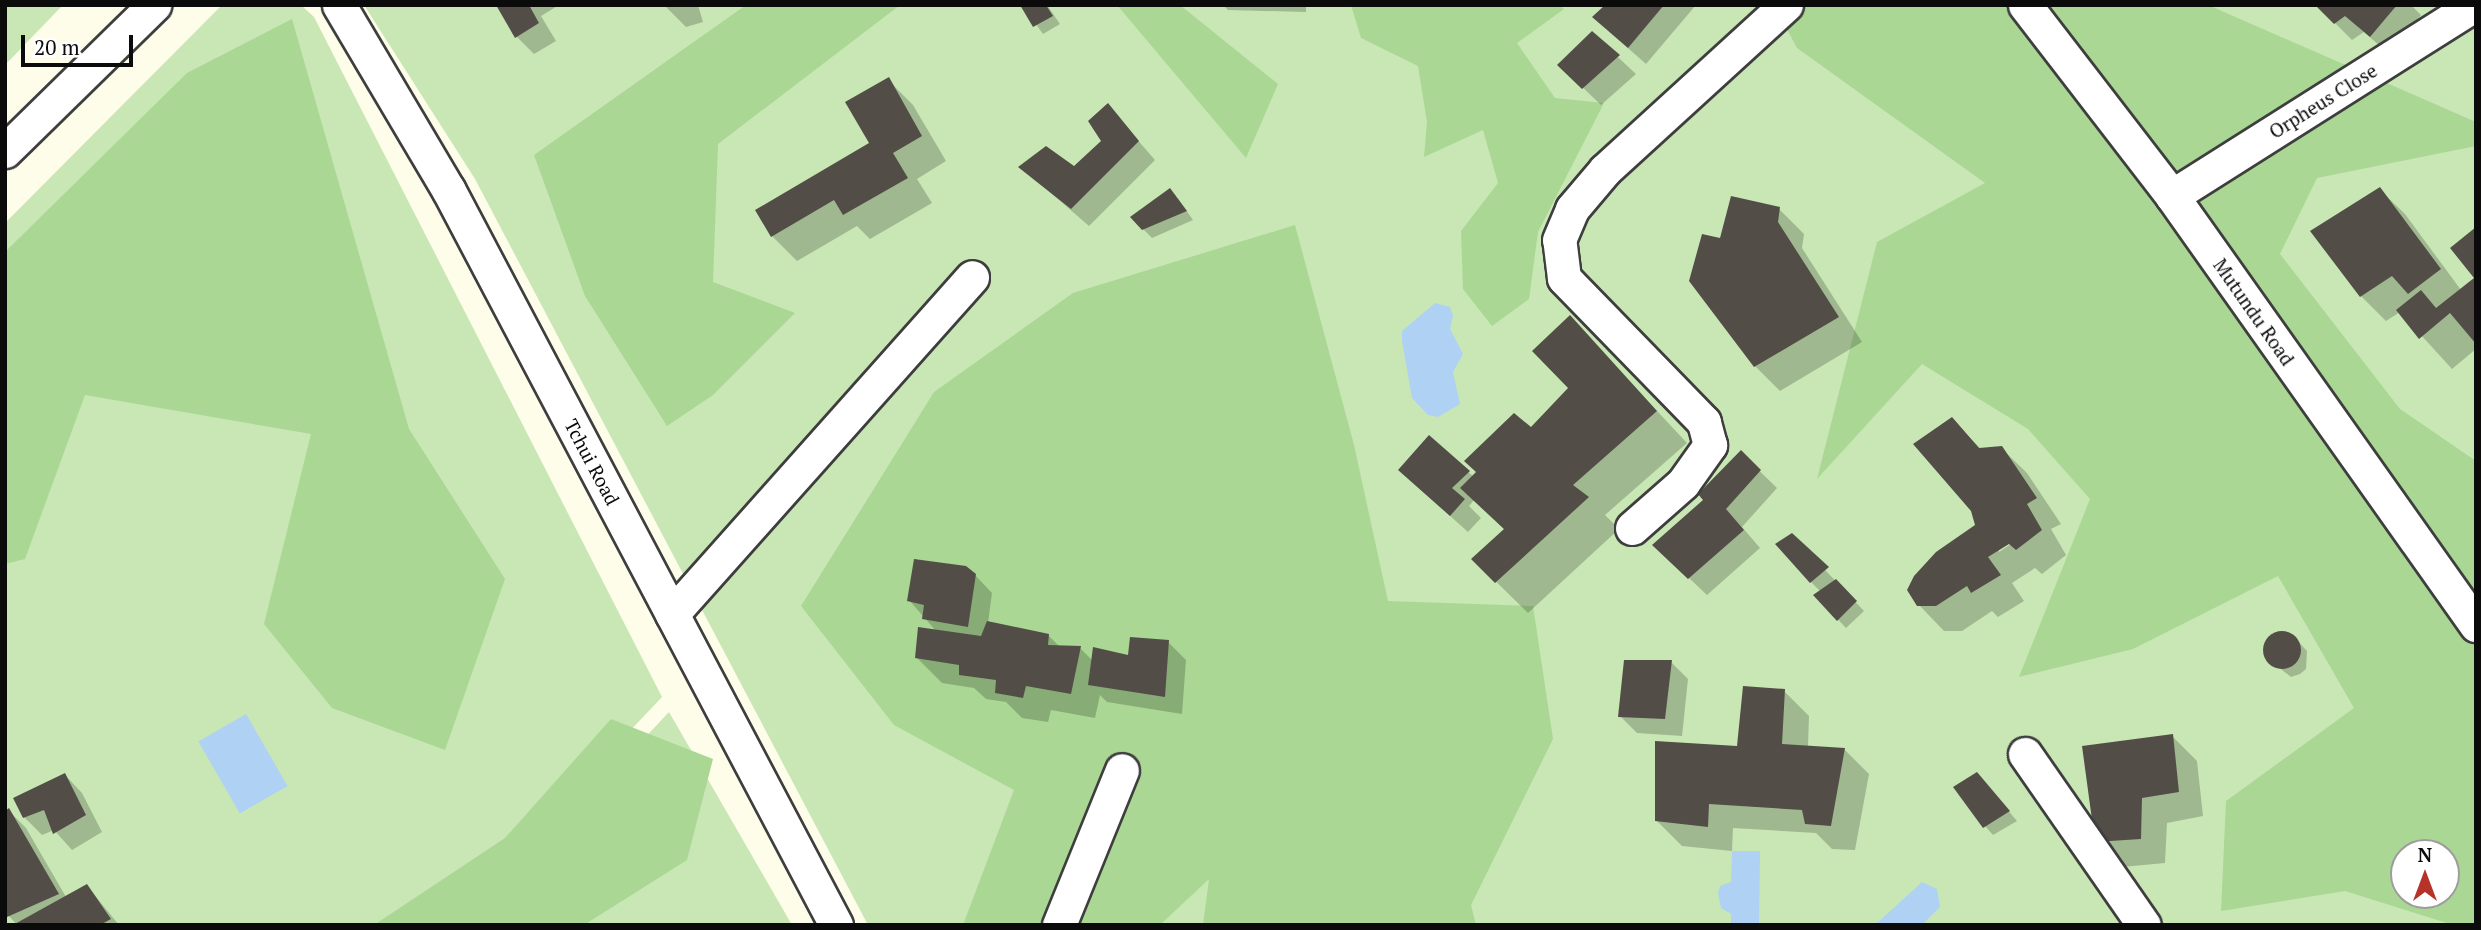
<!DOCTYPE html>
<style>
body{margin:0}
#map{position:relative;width:2481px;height:930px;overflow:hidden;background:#fefde9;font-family:"PT Serif",serif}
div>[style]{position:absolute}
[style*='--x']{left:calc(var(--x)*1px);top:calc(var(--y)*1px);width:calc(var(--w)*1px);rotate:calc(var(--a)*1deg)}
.green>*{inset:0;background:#c8e7b5}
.forest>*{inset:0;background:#aad794}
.water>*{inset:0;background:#afd1f4;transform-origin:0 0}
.shadow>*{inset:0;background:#0003}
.building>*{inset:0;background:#534d47}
.round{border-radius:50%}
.roads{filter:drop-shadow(2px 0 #3e3e3e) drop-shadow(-2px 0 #3e3e3e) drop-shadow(0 2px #3e3e3e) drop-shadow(0 -2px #3e3e3e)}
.street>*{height:33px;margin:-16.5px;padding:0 16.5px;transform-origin:16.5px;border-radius:16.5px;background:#fff}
span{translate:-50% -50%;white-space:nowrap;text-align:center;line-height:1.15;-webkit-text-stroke:7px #fff;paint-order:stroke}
.street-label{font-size:19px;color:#0b0b0b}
.frame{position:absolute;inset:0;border:7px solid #0b0b0b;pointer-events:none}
.north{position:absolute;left:2390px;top:839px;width:70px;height:70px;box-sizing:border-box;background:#fff;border:2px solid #9d9d9d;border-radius:50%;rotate:0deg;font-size:19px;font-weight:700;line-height:28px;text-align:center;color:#0b0b0b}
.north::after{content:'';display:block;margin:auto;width:24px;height:32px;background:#b53328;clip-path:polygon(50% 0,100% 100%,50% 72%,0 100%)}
.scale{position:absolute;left:21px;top:35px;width:112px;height:32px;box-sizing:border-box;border:4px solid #0b0b0b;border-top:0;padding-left:9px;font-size:21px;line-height:24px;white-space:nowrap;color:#0b0b0b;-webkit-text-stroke:5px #fff;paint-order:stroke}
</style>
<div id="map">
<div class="green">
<i style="clip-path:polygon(5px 5px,63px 5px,5px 65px)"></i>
<i style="clip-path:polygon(222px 5px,301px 5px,314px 17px,662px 697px,446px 925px,5px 925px,5px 223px)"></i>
<i style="clip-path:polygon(evenodd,364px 5px,1974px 5px,2476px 687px,2476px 925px,868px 925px,475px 179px,364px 5px,2404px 853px,2446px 853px,2446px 895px,2404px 895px,2404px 853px)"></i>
<i style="clip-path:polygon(1996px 5px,2476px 5px,2476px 662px)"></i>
<i style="clip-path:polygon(669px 712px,792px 925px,469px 925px)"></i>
</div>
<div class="forest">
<i style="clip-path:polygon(746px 5px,900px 5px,718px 144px,713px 282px,795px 313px,713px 395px,667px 426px,585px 296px,534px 155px)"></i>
<i style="clip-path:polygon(1117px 5px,1180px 5px,1278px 84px,1246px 158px)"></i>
<i style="clip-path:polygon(1351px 5px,1558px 5px,1564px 9px,1517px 43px,1555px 98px,1604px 103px,1538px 232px,1529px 299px,1492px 326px,1463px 289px,1461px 231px,1498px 183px,1483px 130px,1424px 157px,1427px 122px,1418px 66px,1361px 38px)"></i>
<i style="clip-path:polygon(evenodd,1774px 5px,2208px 5px,2476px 122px,2476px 146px,2317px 178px,2280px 254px,2400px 409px,2476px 461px,2476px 924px,2453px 925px,2345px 891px,2221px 911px,2226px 801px,2354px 708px,2278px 576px,2133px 649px,2019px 677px,2090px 499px,2028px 429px,1922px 364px,1817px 479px,1877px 242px,1985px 183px,1797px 48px,1774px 5px,2404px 853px,2446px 853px,2446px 895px,2404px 895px,2404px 853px)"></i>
<i style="clip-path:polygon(292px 19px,409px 429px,505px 579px,445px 750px,332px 708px,264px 624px,311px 434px,85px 395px,25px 559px,5px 564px,5px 252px,187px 73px)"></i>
<i style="clip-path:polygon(1295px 225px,1354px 445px,1388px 601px,1533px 606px,1553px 739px,1471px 905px,1476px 925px,1203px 925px,1209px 879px,1160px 925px,963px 925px,1014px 790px,894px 725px,801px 606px,934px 392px,1073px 293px)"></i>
<i style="clip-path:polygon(611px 719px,713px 759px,687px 860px,584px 925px,374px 925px,505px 838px)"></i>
</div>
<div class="water">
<i style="clip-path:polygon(1435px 303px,1450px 307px,1453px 316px,1450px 329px,1463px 354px,1453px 372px,1460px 404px,1438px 417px,1428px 415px,1412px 398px,1402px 341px,1402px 331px)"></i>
<i style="left:246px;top:714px;width:83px;height:55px;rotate:60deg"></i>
<i style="clip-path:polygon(1732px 851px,1760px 851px,1759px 925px,1731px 925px,1731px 914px,1721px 908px,1718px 893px,1720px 886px,1731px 882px)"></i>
<i style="clip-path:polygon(1922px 882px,1937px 889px,1940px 907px,1922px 925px,1875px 925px)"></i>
</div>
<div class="shadow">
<i style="clip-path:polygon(498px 5px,559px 5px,541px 16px,556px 41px,534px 54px,517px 37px)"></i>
<i style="clip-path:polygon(664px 5px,698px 5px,703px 22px,686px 27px)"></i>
<i style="clip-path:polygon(1022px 5px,1047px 5px,1060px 24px,1043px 34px)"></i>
<i style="clip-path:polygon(1223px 5px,1306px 5px,1306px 12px,1228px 10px)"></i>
<i style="clip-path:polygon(1608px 5px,1696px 5px,1646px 64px,1612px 34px)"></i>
<i style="clip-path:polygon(2317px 5px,2411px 5px,2421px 15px,2388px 53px,2364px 32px,2352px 40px)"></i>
<i style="clip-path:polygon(1592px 33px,1636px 74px,1601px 105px,1577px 82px)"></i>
<i style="clip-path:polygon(888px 80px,913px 105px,946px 161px,917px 179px,932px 203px,870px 239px,857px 226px,797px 261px,772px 236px,872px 144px)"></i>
<i style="clip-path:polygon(1108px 106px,1155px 160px,1089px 226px,1021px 167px,1074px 168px,1103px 141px)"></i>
<i style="clip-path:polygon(2379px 189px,2405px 214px,2461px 290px,2476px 279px,2476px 349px,2452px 369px,2400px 312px,2386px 321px,2361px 296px)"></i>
<i style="clip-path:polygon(1178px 199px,1193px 220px,1152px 238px,1143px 229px)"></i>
<i style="clip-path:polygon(1779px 209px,1804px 234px,1802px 248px,1862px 342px,1780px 391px,1755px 366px,1721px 240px)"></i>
<i style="clip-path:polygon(1570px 318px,1687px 443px,1605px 515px,1619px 529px,1528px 613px,1473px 559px,1505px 530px,1474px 500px,1469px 506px,1481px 518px,1468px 532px,1418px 487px,1429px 438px,1474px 477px,1531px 429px,1570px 388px)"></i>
<i style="clip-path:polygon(evenodd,1952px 420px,1981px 449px,2001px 448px,2027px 473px,2061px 524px,2051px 529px,2066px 555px,2042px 574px,2035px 568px,2012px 583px,2024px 601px,1998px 617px,1992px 611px,1962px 631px,1944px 631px,1919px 605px,1977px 525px,1952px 420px,2017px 540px,1999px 552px,1999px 548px,2017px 540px)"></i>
<i style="clip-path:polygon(1741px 453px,1777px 488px,1742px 527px,1760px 548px,1707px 595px,1672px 562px,1706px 500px)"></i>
<i style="clip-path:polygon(1792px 535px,1864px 611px,1846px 628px,1816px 596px,1821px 592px,1811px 582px)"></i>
<i style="clip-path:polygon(975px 575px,992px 593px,988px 623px,1048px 635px,1060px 647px,1080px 648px,1093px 661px,1129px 657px,1168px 642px,1186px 660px,1182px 714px,1107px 702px,1100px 695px,1095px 718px,1051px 710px,1048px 722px,1022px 718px,1006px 702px,986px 699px,974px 688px,942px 683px,917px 658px,936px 631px,909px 600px)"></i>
<i style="clip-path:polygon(2275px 634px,2292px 635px,2307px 651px,2306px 669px,2300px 674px,2291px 677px,2267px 658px,2265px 649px)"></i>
<i style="clip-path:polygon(1671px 662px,1688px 679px,1682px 736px,1637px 733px,1620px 716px)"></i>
<i style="clip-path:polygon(1784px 691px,1809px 716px,1808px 747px,1844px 749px,1869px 774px,1855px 850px,1832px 849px,1816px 833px,1733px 828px,1732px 851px,1682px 846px,1657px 821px,1739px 748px)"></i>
<i style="clip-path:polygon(2172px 736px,2197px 761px,2203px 816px,2167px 823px,2165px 863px,2122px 867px,2096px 842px)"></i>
<i style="clip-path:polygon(65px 775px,82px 793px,102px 832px,72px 850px,54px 830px,42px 835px,24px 817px)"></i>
<i style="clip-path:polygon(1985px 783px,2017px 821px,1993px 835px,1985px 826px)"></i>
<i style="clip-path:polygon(9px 811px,26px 828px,66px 897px,87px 886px,119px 925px,17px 925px,9px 916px)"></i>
</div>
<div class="building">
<i style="clip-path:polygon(496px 5px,529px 5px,539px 23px,515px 38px)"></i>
<i style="clip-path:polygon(1020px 5px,1046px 5px,1053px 16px,1033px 27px)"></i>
<i style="clip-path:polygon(1605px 5px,1664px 5px,1628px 48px,1592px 17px)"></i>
<i style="clip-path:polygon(2315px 5px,2397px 5px,2370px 37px,2345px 16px,2334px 24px)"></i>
<i style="clip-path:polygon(1592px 31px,1620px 55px,1582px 89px,1557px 65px)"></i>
<i style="clip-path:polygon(889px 77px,922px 136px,893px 153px,908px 178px,843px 215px,834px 200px,771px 237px,755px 210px,869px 143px,845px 102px)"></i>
<i style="clip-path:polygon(1108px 103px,1139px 141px,1071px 209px,1018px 167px,1046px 146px,1074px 166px,1101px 141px,1088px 121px)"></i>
<i style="clip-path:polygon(2380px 187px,2441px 269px,2408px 294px,2392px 276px,2360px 297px,2310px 231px)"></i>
<i style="clip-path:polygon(1170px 188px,1187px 211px,1142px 230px,1130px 217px)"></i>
<i style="clip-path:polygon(1731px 196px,1780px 207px,1778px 222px,1839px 317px,1754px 367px,1689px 281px,1702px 234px,1720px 238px)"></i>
<i style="clip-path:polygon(2476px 227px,2476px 344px,2450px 313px,2419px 339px,2396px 310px,2421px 290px,2436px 308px,2474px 278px,2450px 248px)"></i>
<i style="clip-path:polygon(1570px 315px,1657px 411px,1573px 485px,1589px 497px,1495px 583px,1471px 559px,1504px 529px,1460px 488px,1476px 472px,1464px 461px,1514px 413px,1531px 427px,1568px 388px,1532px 351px)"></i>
<i style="clip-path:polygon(1952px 417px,1979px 448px,2002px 446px,2037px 498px,2027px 504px,2042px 530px,2016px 550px,2009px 544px,1988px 557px,2001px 575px,1971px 593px,1967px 586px,1936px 606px,1917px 606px,1907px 590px,1914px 576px,1936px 552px,1975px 525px,1971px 511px,1913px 444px)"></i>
<i style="clip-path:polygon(1429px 435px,1470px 471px,1452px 488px,1465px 499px,1450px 516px,1398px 470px)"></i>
<i style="clip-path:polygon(1741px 450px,1761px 470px,1726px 509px,1744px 530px,1688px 579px,1652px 545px,1703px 500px,1698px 494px)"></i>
<i style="clip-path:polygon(1792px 533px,1829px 567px,1810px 583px,1775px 544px)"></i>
<i style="clip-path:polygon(914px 559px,966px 566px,976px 574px,968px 627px,922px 619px,924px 605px,907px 601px)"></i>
<i style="clip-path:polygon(1836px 579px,1857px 601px,1837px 621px,1813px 595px)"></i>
<i style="clip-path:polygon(987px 621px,1049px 634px,1048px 645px,1081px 646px,1071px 694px,1026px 686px,1023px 698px,995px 693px,996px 680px,959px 675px,959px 665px,915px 658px,918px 627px,981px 636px)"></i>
<i class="round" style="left:2263px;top:631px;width:38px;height:38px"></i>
<i style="clip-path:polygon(1130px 637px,1169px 640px,1165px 697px,1088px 685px,1093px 647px,1128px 655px)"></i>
<i style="clip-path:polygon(1624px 660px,1672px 660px,1665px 719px,1618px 717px)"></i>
<i style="clip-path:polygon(1743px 686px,1785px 689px,1782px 744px,1845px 748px,1831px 826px,1805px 824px,1802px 810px,1709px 804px,1708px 827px,1655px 821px,1655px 741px,1737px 746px)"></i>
<i style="clip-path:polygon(2173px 734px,2179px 792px,2142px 798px,2141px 839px,2095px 842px,2082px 746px)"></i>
<i style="clip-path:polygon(1977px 772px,2010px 811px,1983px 828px,1953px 787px)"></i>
<i style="clip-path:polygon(65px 773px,86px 815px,53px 834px,44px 810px,23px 818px,13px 798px)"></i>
<i style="clip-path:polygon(9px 808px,59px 894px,7px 917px,5px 811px)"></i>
<i style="clip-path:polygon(87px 884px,111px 919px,100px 925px,13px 925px)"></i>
</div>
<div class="roads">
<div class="street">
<i style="--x:339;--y:5;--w:214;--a:59.4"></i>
<i style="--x:448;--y:189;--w:832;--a:62.2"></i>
<i style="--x:2025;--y:5;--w:241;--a:52.4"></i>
<i style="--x:2172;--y:196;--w:526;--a:54.68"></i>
<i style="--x:5;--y:151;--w:209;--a:-44.4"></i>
<i style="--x:2172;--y:196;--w:357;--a:-32.3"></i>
<i style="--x:1632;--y:528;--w:68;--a:-41.4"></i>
<i style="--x:1683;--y:483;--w:47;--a:-54.6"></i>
<i style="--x:1710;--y:445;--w:24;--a:-105"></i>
<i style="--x:1704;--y:422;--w:201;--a:-134.2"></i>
<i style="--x:1564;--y:278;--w:38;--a:-97"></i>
<i style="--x:1559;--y:240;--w:34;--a:-67"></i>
<i style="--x:1572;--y:209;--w:51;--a:-49.8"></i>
<i style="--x:1605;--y:170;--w:245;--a:-42.4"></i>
<i style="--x:672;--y:614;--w:451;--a:-48.3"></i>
<i style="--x:2025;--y:754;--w:208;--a:55.2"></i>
<i style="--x:1059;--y:925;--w:167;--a:-67.9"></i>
</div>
</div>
<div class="street-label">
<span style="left:2323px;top:101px;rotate:-32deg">Orpheus Close</span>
<span style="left:2254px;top:312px;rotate:55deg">Mutundu Road</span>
<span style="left:592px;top:462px;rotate:62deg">Tchui Road</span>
</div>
<div class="frame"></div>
<div class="north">N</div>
<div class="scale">20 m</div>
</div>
